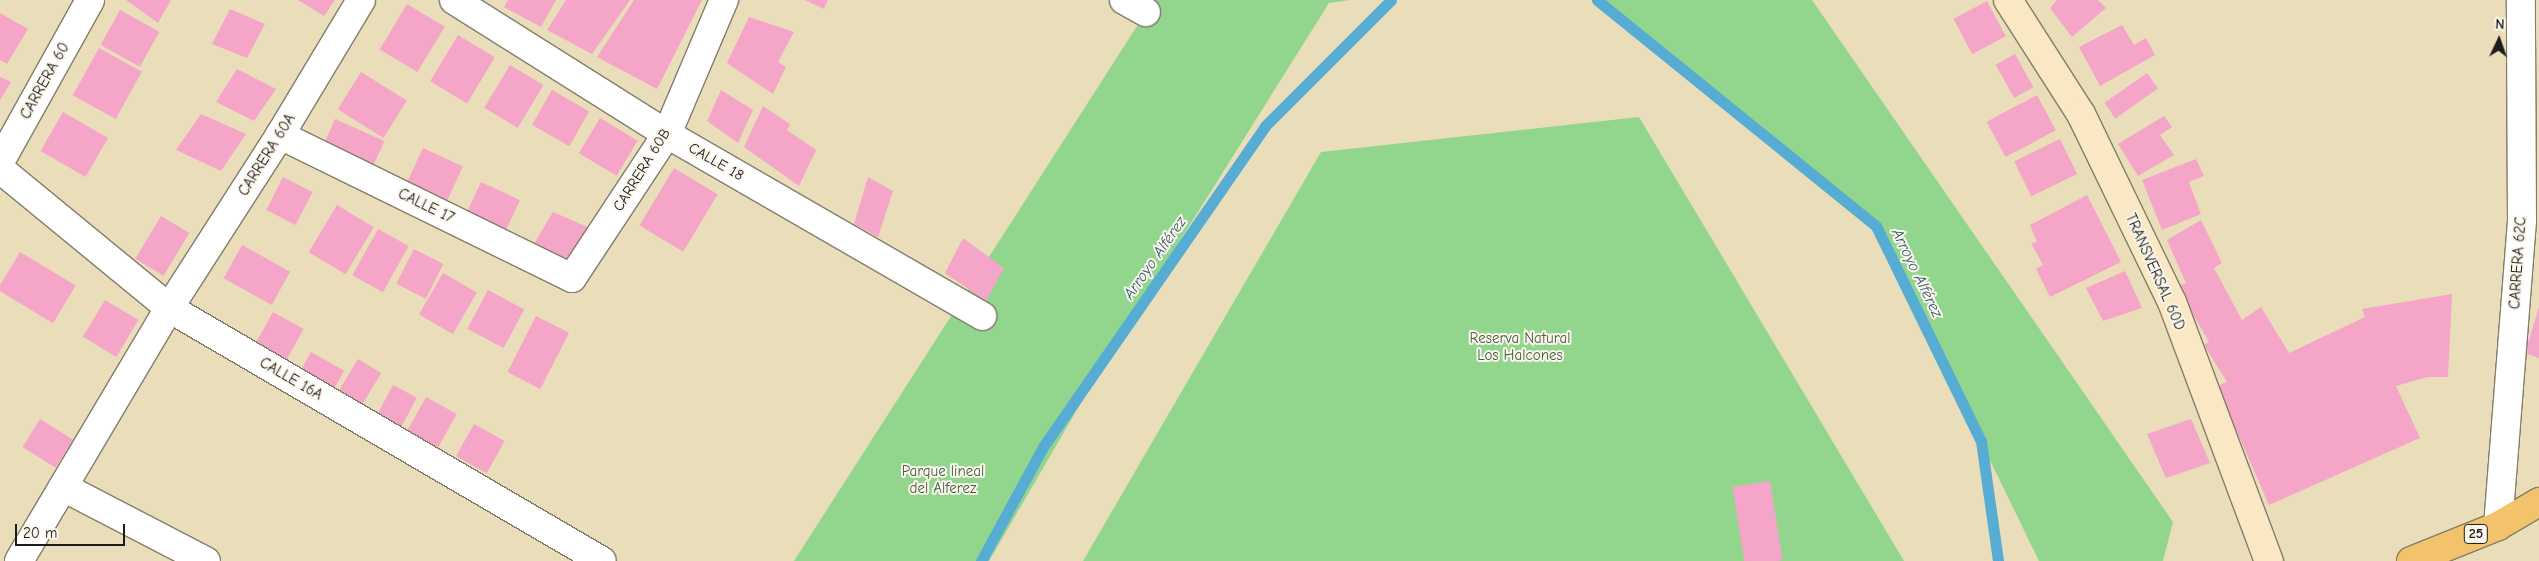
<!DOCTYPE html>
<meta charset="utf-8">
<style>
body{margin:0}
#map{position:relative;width:2539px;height:561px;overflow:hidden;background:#e9deb9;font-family:"Comic Neue",sans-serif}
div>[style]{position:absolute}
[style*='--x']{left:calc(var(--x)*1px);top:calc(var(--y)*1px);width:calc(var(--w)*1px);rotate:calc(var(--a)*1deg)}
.green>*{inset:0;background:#92d68e}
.stream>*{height:11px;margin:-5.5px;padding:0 5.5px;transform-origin:5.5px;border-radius:5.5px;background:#56acd3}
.building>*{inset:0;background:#f5a5c8;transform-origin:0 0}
.roads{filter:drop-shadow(1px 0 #827d6a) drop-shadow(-1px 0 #827d6a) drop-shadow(0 1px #827d6a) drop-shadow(0 -1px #827d6a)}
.street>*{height:28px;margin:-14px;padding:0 14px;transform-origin:14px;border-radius:14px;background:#fff}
.secondary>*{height:28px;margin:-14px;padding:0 14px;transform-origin:14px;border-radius:14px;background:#fae7c3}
.primary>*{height:28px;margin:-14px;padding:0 14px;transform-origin:14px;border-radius:14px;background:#f2c36a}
span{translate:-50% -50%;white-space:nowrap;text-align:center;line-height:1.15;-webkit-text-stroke:4px #fbf7ec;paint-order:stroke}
.shield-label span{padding:1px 4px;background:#fbf7ec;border:1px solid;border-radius:4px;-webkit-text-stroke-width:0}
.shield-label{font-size:14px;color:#1c1c1c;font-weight:700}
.street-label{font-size:15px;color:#1c1c1c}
.park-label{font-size:15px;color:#455d44}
.water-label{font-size:16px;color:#365d6e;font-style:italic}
.north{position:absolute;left:2474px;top:15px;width:50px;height:50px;-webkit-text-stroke:4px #fbf7ec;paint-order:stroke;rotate:3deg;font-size:14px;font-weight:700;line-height:20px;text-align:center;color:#1c1c1c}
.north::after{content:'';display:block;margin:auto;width:18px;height:22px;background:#1c1c1c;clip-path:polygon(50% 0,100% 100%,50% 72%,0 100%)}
.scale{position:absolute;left:15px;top:524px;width:110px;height:22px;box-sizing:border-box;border:2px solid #1c1c1c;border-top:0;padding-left:6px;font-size:15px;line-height:18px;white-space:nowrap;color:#1c1c1c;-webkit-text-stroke:4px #fbf7ec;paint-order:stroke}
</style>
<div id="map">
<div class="green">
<i style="clip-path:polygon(1139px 0,1350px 0,1329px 3px,1117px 341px,989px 561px,794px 561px,1146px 12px)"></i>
<i style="clip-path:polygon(1598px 0,1812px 0,2173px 522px,2163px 561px,2039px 561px,1876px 226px)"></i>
<i style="clip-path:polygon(1639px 117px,1904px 561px,1083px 561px,1321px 152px)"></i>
</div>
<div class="stream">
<i style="--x:1597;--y:0;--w:359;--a:39"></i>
<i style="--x:1876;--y:226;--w:239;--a:64"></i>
<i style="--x:1981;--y:441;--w:121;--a:81.9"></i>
<i style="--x:981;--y:561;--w:130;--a:-61.5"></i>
<i style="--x:1043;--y:447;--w:390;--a:-55.3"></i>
<i style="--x:1265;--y:126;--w:178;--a:-45"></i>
</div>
<div class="building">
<i style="clip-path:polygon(126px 0,171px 0,158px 23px)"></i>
<i style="clip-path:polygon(298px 0,335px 0,324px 16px)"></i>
<i style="clip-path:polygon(508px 0,556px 0,541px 27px,504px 7px)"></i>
<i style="clip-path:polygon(566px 0,630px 0,592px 54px,547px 30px)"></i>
<i style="clip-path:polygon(634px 0,702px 0,657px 89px,597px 57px)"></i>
<i style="clip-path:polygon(805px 0,828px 0,824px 9px)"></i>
<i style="clip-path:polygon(2057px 0,2098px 0,2106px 8px,2072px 37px,2050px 8px)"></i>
<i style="left:1987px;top:1px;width:40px;height:38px;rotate:62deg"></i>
<i style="left:407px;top:4px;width:44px;height:53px;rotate:31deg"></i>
<i style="clip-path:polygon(230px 9px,265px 24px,247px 58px,212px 44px)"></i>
<i style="left:120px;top:10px;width:45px;height:40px;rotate:29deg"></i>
<i style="clip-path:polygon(0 13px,28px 29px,7px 64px,0 60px)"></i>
<i style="clip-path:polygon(749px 17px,794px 32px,778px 62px,786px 67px,773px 94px,727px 63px)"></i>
<i style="clip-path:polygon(2122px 25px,2134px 45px,2146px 38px,2155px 55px,2100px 86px,2079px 47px)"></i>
<i style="left:458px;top:35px;width:43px;height:54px;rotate:31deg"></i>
<i style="left:99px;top:48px;width:49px;height:54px;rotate:29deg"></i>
<i style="left:2015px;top:54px;width:38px;height:22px;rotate:61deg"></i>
<i style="left:510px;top:65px;width:39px;height:50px;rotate:31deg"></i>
<i style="clip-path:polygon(237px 69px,276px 89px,254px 121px,216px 102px)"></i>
<i style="left:361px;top:72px;width:54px;height:44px;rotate:32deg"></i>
<i style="left:2147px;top:73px;width:19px;height:52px;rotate:55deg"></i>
<i style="clip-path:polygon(0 77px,11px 82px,0 100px)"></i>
<i style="left:552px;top:90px;width:43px;height:40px;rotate:30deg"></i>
<i style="clip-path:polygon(721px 90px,753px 110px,738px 143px,707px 121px)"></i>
<i style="left:2037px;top:95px;width:40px;height:57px;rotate:62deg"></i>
<i style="clip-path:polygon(763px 106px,790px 124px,787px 130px,816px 150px,799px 186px,744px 147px)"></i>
<i style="left:63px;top:112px;width:52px;height:45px;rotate:30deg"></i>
<i style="clip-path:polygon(201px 114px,246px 134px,221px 171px,176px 150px)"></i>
<i style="clip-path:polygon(2164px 116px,2172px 127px,2160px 135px,2174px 155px,2138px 176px,2118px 144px)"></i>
<i style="left:600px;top:118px;width:44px;height:41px;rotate:31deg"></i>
<i style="left:335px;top:119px;width:54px;height:27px;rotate:24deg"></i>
<i style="left:2060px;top:139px;width:39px;height:51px;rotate:64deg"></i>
<i style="left:423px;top:148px;width:44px;height:45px;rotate:25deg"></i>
<i style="clip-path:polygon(2196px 159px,2204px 176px,2189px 182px,2201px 214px,2162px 230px,2142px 180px)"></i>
<i style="left:674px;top:168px;width:51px;height:67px;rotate:31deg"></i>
<i style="left:283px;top:177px;width:33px;height:37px;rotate:27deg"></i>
<i style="clip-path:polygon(868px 177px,893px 191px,878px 237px,854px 224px)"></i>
<i style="left:481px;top:182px;width:43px;height:39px;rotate:25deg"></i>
<i style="clip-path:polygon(2087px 195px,2121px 262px,2050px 297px,2036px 269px,2043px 265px,2031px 243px,2037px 242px,2030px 225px)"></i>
<i style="left:337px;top:205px;width:43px;height:55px;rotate:31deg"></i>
<i style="clip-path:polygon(553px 212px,592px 229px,569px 267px,531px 249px)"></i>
<i style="left:161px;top:216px;width:33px;height:50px;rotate:31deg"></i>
<i style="clip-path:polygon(2201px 220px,2222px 263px,2214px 268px,2242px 320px,2261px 307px,2289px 353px,2365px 317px,2362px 309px,2452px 294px,2448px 377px,2427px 377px,2396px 386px,2420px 438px,2269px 505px,2217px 386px,2227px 382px,2204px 345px,2209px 342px,2177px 287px,2186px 283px,2167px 240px)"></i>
<i style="left:378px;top:229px;width:35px;height:53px;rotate:29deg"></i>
<i style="clip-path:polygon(963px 238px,1004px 268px,986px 301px,945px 273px)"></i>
<i style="left:242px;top:245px;width:55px;height:38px;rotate:29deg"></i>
<i style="left:414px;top:249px;width:33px;height:39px;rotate:27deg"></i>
<i style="left:20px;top:252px;width:65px;height:44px;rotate:31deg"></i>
<i style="clip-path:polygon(2125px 271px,2142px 308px,2103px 321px,2086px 288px)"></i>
<i style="left:443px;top:273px;width:39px;height:48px;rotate:30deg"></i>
<i style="left:488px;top:290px;width:41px;height:44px;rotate:28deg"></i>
<i style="left:105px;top:300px;width:39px;height:43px;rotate:31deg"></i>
<i style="clip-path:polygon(2539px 307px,2539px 358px,2525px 353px)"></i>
<i style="left:273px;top:312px;width:35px;height:39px;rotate:29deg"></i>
<i style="left:536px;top:316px;width:37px;height:63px;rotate:27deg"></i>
<i style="left:311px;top:352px;width:38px;height:22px;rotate:29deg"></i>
<i style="left:358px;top:359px;width:27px;height:38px;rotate:31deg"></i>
<i style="left:393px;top:385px;width:27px;height:32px;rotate:28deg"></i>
<i style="left:426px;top:397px;width:35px;height:38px;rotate:29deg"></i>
<i style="left:40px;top:419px;width:39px;height:33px;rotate:32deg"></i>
<i style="clip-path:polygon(2191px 419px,2210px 463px,2166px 478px,2147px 434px)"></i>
<i style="left:474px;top:424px;width:35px;height:37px;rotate:29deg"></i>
<i style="left:1770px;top:481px;width:80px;height:38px;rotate:81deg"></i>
</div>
<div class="roads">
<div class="street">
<i style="--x:454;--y:0;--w:252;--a:32.2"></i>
<i style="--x:667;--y:134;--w:364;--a:30"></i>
<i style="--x:1124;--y:0;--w:25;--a:29"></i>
<i style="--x:280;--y:135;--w:325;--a:26.1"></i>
<i style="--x:572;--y:278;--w:173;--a:-56.6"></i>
<i style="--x:667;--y:134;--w:146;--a:-67"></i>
<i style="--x:0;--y:162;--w:185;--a:-60.9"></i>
<i style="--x:0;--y:169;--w:219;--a:39.4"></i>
<i style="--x:169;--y:308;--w:501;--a:30.3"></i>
<i style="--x:63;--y:487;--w:161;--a:27.4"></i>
<i style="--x:2498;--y:526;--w:306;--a:-85.5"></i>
<i style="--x:2522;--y:221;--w:221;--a:-90.3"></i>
<i style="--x:19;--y:561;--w:294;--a:-59.3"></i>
<i style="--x:169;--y:308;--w:206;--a:-57.3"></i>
<i style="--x:280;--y:135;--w:157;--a:-59"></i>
</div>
<div class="secondary">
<i style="--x:2008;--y:0;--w:135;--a:57.4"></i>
<i style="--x:2081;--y:114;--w:209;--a:64.2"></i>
<i style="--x:2172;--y:302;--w:277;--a:69.5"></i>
</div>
<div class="primary">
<i style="--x:2411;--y:561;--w:94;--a:-21.9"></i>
<i style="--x:2498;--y:526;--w:48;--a:-30.3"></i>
</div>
</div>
<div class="shield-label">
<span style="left:2476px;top:534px">25</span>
</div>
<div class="street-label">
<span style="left:45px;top:81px;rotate:-61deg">CARRERA 60</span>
<span style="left:267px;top:155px;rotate:-58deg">CARRERA 60A</span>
<span style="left:716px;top:162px;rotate:30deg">CALLE 18</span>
<span style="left:642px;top:170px;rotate:-58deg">CARRERA 60B</span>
<span style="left:426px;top:206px;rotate:26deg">CALLE 17</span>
<span style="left:2518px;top:263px;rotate:-86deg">CARRERA 62C</span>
<span style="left:2155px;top:272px;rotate:66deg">TRANSVERSAL 60D</span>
<span style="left:291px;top:379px;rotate:30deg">CALLE 16A</span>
</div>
<div class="park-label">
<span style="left:1520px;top:347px">Reserva Natural<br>Los Halcones</span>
<span style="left:943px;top:480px">Parque lineal<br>del Alferez</span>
</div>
<div class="water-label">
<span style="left:1155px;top:258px;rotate:-55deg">Arroyo Alférez</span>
<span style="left:1917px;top:273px;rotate:64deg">Arroyo Alférez</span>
</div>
<div class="north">N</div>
<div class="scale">20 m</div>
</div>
